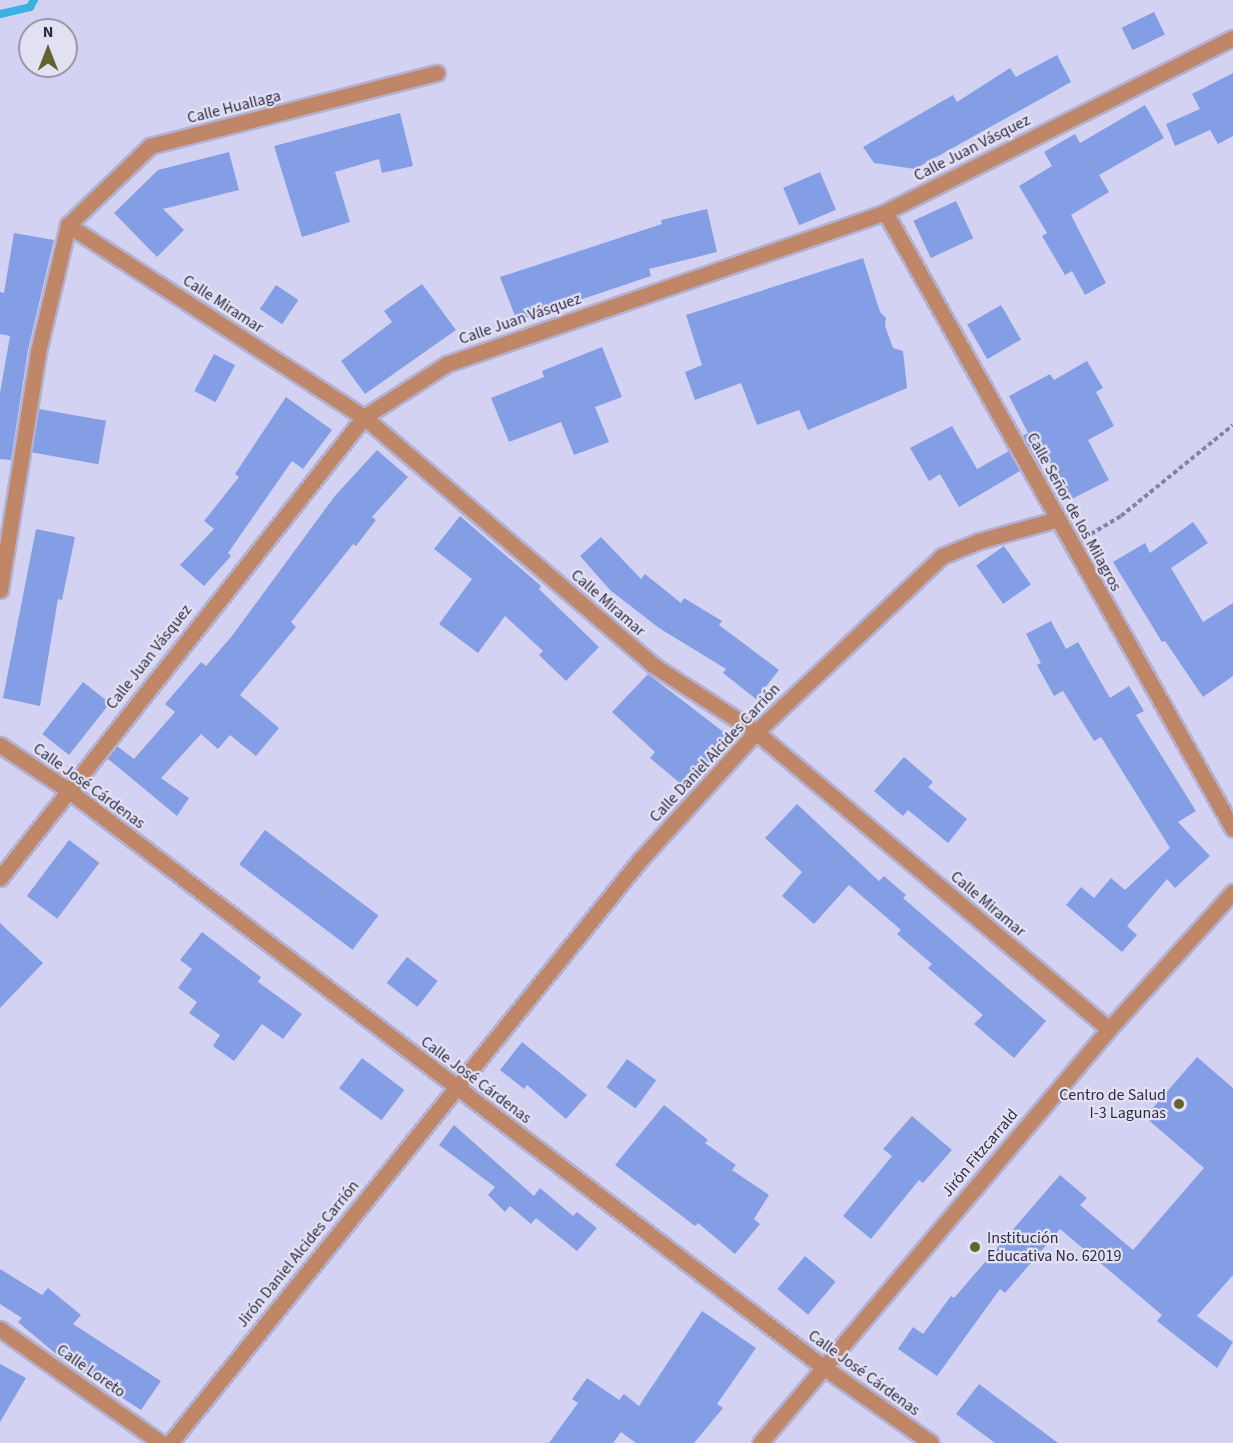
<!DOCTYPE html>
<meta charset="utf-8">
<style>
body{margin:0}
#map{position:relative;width:1233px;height:1443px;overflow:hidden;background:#d4d2f2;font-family:"Source Sans 3",sans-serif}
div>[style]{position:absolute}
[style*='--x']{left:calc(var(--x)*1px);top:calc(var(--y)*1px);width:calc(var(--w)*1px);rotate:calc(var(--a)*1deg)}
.stream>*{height:8px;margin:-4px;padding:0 4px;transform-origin:4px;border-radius:4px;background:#39b2e1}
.building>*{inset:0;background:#849ee6;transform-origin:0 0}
.path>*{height:4px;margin-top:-2px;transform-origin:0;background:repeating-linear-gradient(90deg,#8683a2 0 4.5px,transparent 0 7.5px)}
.roads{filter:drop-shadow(2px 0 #b3b0d0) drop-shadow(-2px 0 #b3b0d0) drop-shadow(0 2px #b3b0d0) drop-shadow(0 -2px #b3b0d0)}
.minor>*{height:15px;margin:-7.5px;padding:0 7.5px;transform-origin:7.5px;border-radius:7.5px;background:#bf8668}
.dots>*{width:16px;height:16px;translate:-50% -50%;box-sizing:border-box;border:3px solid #e2e1f1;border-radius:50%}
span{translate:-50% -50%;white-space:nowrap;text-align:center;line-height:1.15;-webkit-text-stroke:4.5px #e2e1f1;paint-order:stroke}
.street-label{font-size:16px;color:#2e2a48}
.poi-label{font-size:16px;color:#2e2a48}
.right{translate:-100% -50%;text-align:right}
.left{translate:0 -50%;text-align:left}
.north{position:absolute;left:18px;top:18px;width:60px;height:60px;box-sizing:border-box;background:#e2e1f1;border:2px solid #9a98ad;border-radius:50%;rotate:0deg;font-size:16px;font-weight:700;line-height:24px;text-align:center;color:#2e2a48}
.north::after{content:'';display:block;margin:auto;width:21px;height:27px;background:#636330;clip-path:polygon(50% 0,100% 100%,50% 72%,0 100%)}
</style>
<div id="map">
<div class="stream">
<i style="--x:0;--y:14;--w:31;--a:-13"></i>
<i style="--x:30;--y:7;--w:8;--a:-60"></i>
</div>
<div class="building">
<i style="left:1154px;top:12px;width:25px;height:36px;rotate:64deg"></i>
<i style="clip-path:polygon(1057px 55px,1071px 82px,915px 169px,874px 163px,863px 147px,953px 95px,957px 102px,1010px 68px,1016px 77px)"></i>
<i style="clip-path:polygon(1233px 73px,1233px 136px,1218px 144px,1210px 130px,1175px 146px,1166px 124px,1200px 109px,1192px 94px)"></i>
<i style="clip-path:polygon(1145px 105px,1164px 138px,1099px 175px,1109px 192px,1071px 215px,1106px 283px,1085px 295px,1072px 271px,1065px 275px,1042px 236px,1047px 233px,1019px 186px,1052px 166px,1044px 152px,1075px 134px,1080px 143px)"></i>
<i style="clip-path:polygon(400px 113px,413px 166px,382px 173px,379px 159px,335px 172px,350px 222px,302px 237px,274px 146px)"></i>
<i style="clip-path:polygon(229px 152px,239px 190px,163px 209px,184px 230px,157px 257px,114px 213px,158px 170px)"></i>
<i style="left:820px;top:172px;width:41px;height:40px;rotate:67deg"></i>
<i style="left:956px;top:201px;width:41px;height:47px;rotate:65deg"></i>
<i style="clip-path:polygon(707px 209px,717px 252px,649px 269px,651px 276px,517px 321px,500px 277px,662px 224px,661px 220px)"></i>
<i style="clip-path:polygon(14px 233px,54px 240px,28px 350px,11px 460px,0 459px,0 393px,10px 336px,0 334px,0 292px,4px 293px)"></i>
<i style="clip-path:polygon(863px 258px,880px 312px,886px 318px,885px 326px,893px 348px,903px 351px,907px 388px,808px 430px,799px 410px,757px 425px,741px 383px,695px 400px,685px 372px,702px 365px,686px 315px)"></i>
<i style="clip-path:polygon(422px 284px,456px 330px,365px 394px,341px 361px,392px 322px,384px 311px)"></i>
<i style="left:276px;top:285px;width:27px;height:29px;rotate:34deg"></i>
<i style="left:1001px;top:305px;width:40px;height:39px;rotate:60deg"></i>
<i style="clip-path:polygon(602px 347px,622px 397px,595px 407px,609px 442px,574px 455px,561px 422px,509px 442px,491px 398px,544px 377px,542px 371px)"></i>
<i style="left:214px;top:354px;width:24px;height:42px;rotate:28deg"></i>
<i style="clip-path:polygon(1087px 361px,1103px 388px,1096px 392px,1114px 426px,1088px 440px,1109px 480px,1070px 500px,1050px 462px,1040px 467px,1022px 436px,1028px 433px,1009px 396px,1050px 374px,1054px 380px)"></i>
<i style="clip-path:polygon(286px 397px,332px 430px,303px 469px,292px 461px,228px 553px,231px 556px,204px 586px,180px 565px,214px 529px,204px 521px,239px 477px,235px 474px)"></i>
<i style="left:39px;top:409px;width:68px;height:44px;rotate:10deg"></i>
<i style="clip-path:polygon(952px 426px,977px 469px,1009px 451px,1020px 471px,959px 507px,940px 474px,929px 481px,910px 448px)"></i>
<i style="clip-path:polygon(377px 450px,408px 477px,372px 517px,376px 520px,356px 546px,353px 544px,291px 622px,296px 627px,240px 695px,279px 728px,256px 756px,230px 735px,218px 749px,201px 734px,161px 778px,189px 798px,177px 816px,107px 758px,117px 746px,134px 759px,175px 712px,165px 704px,201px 662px,206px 666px,232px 636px,334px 497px)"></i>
<i style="clip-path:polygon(460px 516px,541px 586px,539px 589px,599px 647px,566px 681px,539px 655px,543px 651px,505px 616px,478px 653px,439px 624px,472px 579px,434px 549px)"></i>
<i style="clip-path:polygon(1193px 522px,1208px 543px,1171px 568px,1203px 622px,1233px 603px,1233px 676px,1203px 697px,1165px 641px,1162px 642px,1113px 562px,1145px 543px,1150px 553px)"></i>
<i style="clip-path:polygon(36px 529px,75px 537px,62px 600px,58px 599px,40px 706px,3px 698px)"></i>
<i style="clip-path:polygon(601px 537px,641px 579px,645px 574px,681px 603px,684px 598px,722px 621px,719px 625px,779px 670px,756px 699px,723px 673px,726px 669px,659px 628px,610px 590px,580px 556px)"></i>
<i style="left:1004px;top:546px;width:47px;height:34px;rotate:55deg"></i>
<i style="clip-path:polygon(1051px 621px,1066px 649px,1078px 642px,1110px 698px,1129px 686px,1144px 711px,1136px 715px,1196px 811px,1178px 822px,1210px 856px,1175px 888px,1167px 879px,1127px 926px,1137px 935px,1122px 952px,1066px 905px,1081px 887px,1094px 898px,1111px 878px,1125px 890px,1170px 848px,1101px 737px,1094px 741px,1063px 691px,1054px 696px,1037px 665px,1041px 663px,1026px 634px)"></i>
<i style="clip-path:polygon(648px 674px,730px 737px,687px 789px,650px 758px,655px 752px,612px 712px)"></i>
<i style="left:83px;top:682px;width:34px;height:66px;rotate:38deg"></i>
<i style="clip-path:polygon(904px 757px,933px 782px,928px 787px,967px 819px,948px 843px,908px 810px,903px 816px,874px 791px)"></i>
<i style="clip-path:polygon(797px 804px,879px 881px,884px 876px,906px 895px,903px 898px,1046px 1021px,1014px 1058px,974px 1024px,983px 1015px,928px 968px,932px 964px,897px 934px,901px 930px,849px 885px,814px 924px,782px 896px,802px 872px,765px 838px)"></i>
<i style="left:265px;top:830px;width:142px;height:43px;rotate:37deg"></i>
<i style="left:69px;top:840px;width:38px;height:70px;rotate:37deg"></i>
<i style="clip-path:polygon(0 923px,43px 963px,0 1008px)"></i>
<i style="clip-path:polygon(202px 932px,261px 977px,258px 982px,302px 1014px,283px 1039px,262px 1024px,234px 1061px,213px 1046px,220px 1035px,189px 1013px,197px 1002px,178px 988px,192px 969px,180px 960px)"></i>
<i style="left:407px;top:957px;width:39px;height:33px;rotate:38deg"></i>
<i style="clip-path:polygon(522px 1042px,587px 1095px,566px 1119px,527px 1085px,524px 1089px,500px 1070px)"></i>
<i style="clip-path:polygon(1197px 1057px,1233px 1088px,1233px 1275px,1197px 1316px,1233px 1342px,1217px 1368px,1157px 1321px,1162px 1315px,1060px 1229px,1005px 1293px,1000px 1289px,937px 1376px,898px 1349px,913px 1327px,923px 1334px,951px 1296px,954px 1298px,1060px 1175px,1087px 1198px,1080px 1205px,1133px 1250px,1204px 1168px,1145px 1117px)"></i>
<i style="left:362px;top:1058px;width:53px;height:38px;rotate:37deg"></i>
<i style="left:627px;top:1059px;width:36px;height:35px;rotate:36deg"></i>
<i style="clip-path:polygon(664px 1105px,708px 1140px,705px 1143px,736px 1165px,732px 1170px,769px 1195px,754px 1219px,760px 1224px,735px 1254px,698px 1223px,695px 1226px,615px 1165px)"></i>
<i style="clip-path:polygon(912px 1116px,952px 1150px,923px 1183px,919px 1180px,871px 1239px,843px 1216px,892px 1156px,883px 1149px)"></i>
<i style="clip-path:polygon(454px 1125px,534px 1196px,540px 1188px,573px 1216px,577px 1212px,597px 1228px,577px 1251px,536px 1218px,531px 1224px,510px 1206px,505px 1212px,488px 1195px,495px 1187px,439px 1145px)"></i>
<i style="left:805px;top:1256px;width:40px;height:43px;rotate:40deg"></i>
<i style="clip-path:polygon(0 1269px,42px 1295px,48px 1288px,81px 1315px,73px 1324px,161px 1381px,141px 1410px,62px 1359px,18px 1322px,22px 1318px,0 1304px)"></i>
<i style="clip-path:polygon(702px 1311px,756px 1348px,717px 1404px,723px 1408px,694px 1443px,636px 1443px,621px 1432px,613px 1443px,549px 1443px,578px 1403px,572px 1399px,587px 1378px,619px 1400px,624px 1394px,639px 1406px)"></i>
<i style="clip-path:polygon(0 1364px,26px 1378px,0 1422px)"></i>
<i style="clip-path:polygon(979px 1384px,1058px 1443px,995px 1443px,956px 1414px)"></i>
</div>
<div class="path">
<i style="--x:1091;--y:534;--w:35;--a:-31"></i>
<i style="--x:1121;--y:516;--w:144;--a:-39.1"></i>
</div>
<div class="roads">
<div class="minor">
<i style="--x:885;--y:212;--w:708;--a:60.58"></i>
<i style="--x:68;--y:225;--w:353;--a:33"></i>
<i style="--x:364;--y:417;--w:381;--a:40.6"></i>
<i style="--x:653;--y:665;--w:123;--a:33"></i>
<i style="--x:756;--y:732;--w:461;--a:40.1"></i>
<i style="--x:68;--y:225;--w:114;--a:-43.9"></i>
<i style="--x:150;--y:146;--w:296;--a:-14.3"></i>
<i style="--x:0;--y:590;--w:241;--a:-80.9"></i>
<i style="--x:38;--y:352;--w:130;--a:-76.7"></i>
<i style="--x:0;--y:745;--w:82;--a:33.5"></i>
<i style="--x:68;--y:790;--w:949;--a:37.38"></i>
<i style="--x:822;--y:1366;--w:133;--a:35.2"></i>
<i style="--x:0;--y:878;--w:587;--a:-51.71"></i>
<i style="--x:364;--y:417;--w:98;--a:-32.6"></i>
<i style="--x:447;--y:364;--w:464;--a:-19.1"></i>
<i style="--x:885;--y:212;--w:389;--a:-26.6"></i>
<i style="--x:0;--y:1329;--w:197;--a:35.3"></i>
<i style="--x:170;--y:1443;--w:749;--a:-51.13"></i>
<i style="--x:640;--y:860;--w:173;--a:-47.8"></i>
<i style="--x:756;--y:732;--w:256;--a:-43.4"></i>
<i style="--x:942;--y:556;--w:40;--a:-22"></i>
<i style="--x:979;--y:541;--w:82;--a:-15.6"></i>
<i style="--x:760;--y:1443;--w:541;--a:-49.87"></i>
<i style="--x:1109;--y:1029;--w:185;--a:-47.9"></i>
</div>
</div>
<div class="dots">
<i style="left:1179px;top:1104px;background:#636330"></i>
<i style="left:975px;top:1247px;background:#636330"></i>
</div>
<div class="street-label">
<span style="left:234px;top:107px;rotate:-14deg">Calle Huallaga</span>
<span style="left:972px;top:148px;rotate:-27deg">Calle Juan Vásquez</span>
<span style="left:223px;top:304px;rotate:33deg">Calle Miramar</span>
<span style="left:520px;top:319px;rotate:-19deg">Calle Juan Vásquez</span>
<span style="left:1074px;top:512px;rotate:61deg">Calle Señor de los Milagros</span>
<span style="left:608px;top:603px;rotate:41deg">Calle Miramar</span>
<span style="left:149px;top:657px;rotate:-52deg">Calle Juan Vásquez</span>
<span style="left:715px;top:753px;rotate:-47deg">Calle Daniel Alcides Carrión</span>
<span style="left:89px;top:786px;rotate:36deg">Calle José Cárdenas</span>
<span style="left:988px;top:904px;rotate:40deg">Calle Miramar</span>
<span style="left:476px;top:1080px;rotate:37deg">Calle José Cárdenas</span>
<span style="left:980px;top:1153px;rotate:-50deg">Jirón Fitzcarrald</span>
<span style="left:298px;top:1254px;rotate:-51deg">Jirón Daniel Alcides Carrión</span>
<span style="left:91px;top:1371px;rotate:35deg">Calle Loreto</span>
<span style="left:864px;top:1373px;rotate:36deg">Calle José Cárdenas</span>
</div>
<div class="poi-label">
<span class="right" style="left:1166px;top:1104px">Centro de Salud<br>I-3 Lagunas</span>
<span class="left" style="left:987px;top:1247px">Institución<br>Educativa No. 62019</span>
</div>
<div class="north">N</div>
</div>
